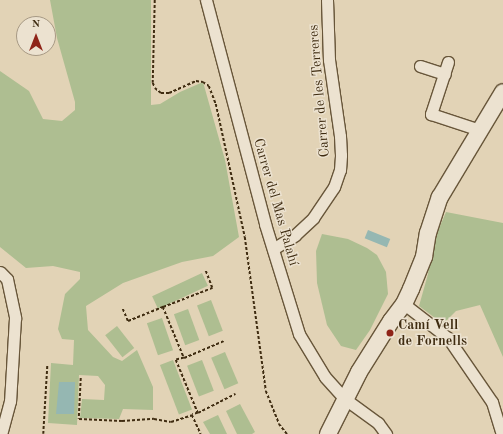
<!DOCTYPE html>
<meta charset="utf-8">
<style>
body{margin:0}
#map{position:relative;width:503px;height:434px;overflow:hidden;background:#e2d3b6;font-family:"Old Standard TT",serif}
div>[style]{position:absolute}
[style*='--x']{left:calc(var(--x)*1px);top:calc(var(--y)*1px);width:calc(var(--w)*1px);rotate:calc(var(--a)*1deg)}
.green>*{inset:0;background:#aebe91;transform-origin:0 0}
.water>*{inset:0;background:#95b7b2;transform-origin:0 0}
.path>*{height:1.5px;margin-top:-0.75px;transform-origin:0;background:repeating-linear-gradient(90deg,#3f2c11 0 3px,transparent 0 5px)}
.roads{filter:drop-shadow(1px 0 #68563a) drop-shadow(-1px 0 #68563a) drop-shadow(0 1px #68563a) drop-shadow(0 -1px #68563a)}
.street>*{height:11px;margin:-5.5px;padding:0 5.5px;transform-origin:5.5px;border-radius:5.5px;background:#ece2d0}
.secondary>*{height:16px;margin:-8px;padding:0 8px;transform-origin:8px;border-radius:8px;background:#ece2d0}
.dots>*{width:11px;height:11px;translate:-50% -50%;box-sizing:border-box;border:2px solid #ece2d0;border-radius:50%}
span{translate:-50% -50%;white-space:nowrap;text-align:center;line-height:1.15;-webkit-text-stroke:3px #ece2d0;paint-order:stroke}
.street-label{font-size:14px;color:#3f2c11}
.poi-label{font-size:14px;color:#3f2c11;font-weight:700}
.left{translate:0 -50%;text-align:left}
.north{position:absolute;left:16px;top:16px;width:40px;height:40px;box-sizing:border-box;background:#ece2d0;border:1px solid #a79984;border-radius:50%;rotate:0deg;font-size:11px;font-weight:700;line-height:16px;text-align:center;color:#3f2c11}
.north::after{content:'';display:block;margin:auto;width:14px;height:18px;background:#8f2418;clip-path:polygon(50% 0,100% 100%,50% 72%,0 100%)}
</style>
<div id="map">
<div class="green">
<i style="clip-path:polygon(50px 0,151px 0,151px 105px,160px 104px,180px 92px,203px 82px,225px 160px,239px 237px,213px 256px,182px 262px,123px 283px,86px 306px,88px 330px,113px 357px,122px 361px,137px 350px,153px 387px,153px 410px,123px 409px,119px 419px,80px 418px,82px 399px,104px 400px,105px 385px,98px 376px,79px 375px,77px 425px,48px 423px,51px 363px,73px 365px,74px 340px,62px 339px,58px 329px,65px 294px,80px 279px,80px 272px,53px 266px,26px 268px,0 247px,0 71px,29px 91px,43px 119px,62px 121px,75px 110px,75px 102px,57px 38px)"></i>
<i style="clip-path:polygon(446px 212px,503px 223px,503px 357px,480px 305px,456px 311px,443px 324px,419px 306px,428px 274px,432px 245px)"></i>
<i style="clip-path:polygon(322px 234px,348px 239px,367px 248px,377px 255px,386px 272px,388px 294px,370px 330px,356px 350px,341px 346px,327px 325px,317px 283px,316px 251px)"></i>
<i style="left:202px;top:273px;width:14px;height:55px;rotate:65deg"></i>
<i style="left:211px;top:300px;width:33px;height:15px;rotate:69deg"></i>
<i style="left:188px;top:309px;width:33px;height:15px;rotate:70deg"></i>
<i style="left:162px;top:318px;width:34px;height:16px;rotate:71deg"></i>
<i style="left:117px;top:326px;width:28px;height:15px;rotate:52deg"></i>
<i style="left:225px;top:352px;width:34px;height:15px;rotate:67deg"></i>
<i style="left:173px;top:360px;width:53px;height:14px;rotate:69deg"></i>
<i style="left:202px;top:360px;width:33px;height:16px;rotate:69deg"></i>
<i style="clip-path:polygon(240px 404px,255px 432px,252px 434px,237px 434px,226px 411px)"></i>
<i style="clip-path:polygon(218px 415px,227px 434px,210px 434px,203px 422px)"></i>
</div>
<div class="water">
<i style="left:368px;top:230px;width:24px;height:9px;rotate:22deg"></i>
<i style="clip-path:polygon(59px 382px,75px 382px,74px 414px,56px 414px)"></i>
</div>
<div class="path">
<i style="--x:155;--y:0;--w:83;--a:91.4"></i>
<i style="--x:153;--y:83;--w:5;--a:68"></i>
<i style="--x:155;--y:88;--w:8;--a:40"></i>
<i style="--x:161;--y:93;--w:8;--a:0"></i>
<i style="--x:169;--y:93;--w:30;--a:-24"></i>
<i style="--x:196;--y:81;--w:7;--a:8"></i>
<i style="--x:203;--y:82;--w:7;--a:34"></i>
<i style="--x:209;--y:86;--w:19;--a:69"></i>
<i style="--x:216;--y:104;--w:136;--a:77.7"></i>
<i style="--x:245;--y:237;--w:155;--a:82.2"></i>
<i style="--x:266;--y:391;--w:35;--a:68"></i>
<i style="--x:279;--y:424;--w:13;--a:51"></i>
<i style="--x:163;--y:307;--w:53;--a:-21.2"></i>
<i style="--x:212;--y:288;--w:19;--a:-111"></i>
<i style="--x:123;--y:309;--w:13;--a:67"></i>
<i style="--x:128;--y:321;--w:38;--a:-22"></i>
<i style="--x:163;--y:307;--w:55;--a:67.6"></i>
<i style="--x:184;--y:358;--w:8;--a:166"></i>
<i style="--x:176;--y:360;--w:57;--a:67.5"></i>
<i style="--x:198;--y:413;--w:6;--a:162"></i>
<i style="--x:192;--y:415;--w:21;--a:65"></i>
<i style="--x:184;--y:358;--w:43;--a:-23"></i>
<i style="--x:81;--y:378;--w:41;--a:92.8"></i>
<i style="--x:79;--y:419;--w:43;--a:2.7"></i>
<i style="--x:122;--y:421;--w:32;--a:-4"></i>
<i style="--x:154;--y:419;--w:17;--a:10"></i>
<i style="--x:171;--y:422;--w:22;--a:-18"></i>
<i style="--x:198;--y:413;--w:42;--a:-27.2"></i>
<i style="--x:43;--y:434;--w:68;--a:-86.6"></i>
</div>
<div class="roads">
<div class="street">
<i style="--x:206;--y:0;--w:232;--a:75.2"></i>
<i style="--x:265;--y:224;--w:115;--a:72.8"></i>
<i style="--x:299;--y:334;--w:50;--a:58.8"></i>
<i style="--x:325;--y:377;--w:30;--a:48"></i>
<i style="--x:345;--y:399;--w:41;--a:36"></i>
<i style="--x:378;--y:423;--w:14;--a:54"></i>
<i style="--x:448;--y:62;--w:55;--a:108.1"></i>
<i style="--x:431;--y:114;--w:52;--a:18.1"></i>
<i style="--x:420;--y:66;--w:26;--a:18"></i>
<i style="--x:273;--y:249;--w:26;--a:-32"></i>
<i style="--x:295;--y:235;--w:25;--a:-43"></i>
<i style="--x:313;--y:218;--w:37;--a:-56"></i>
<i style="--x:334;--y:187;--w:18;--a:-71"></i>
<i style="--x:340;--y:170;--w:15;--a:-86"></i>
<i style="--x:341;--y:155;--w:19;--a:-93"></i>
<i style="--x:340;--y:136;--w:77;--a:-98.2"></i>
<i style="--x:329;--y:60;--w:60;--a:-91.9"></i>
<i style="--x:0;--y:272;--w:10;--a:45"></i>
<i style="--x:7;--y:279;--w:40;--a:78"></i>
<i style="--x:15;--y:318;--w:83;--a:93.4"></i>
<i style="--x:10;--y:401;--w:34;--a:105"></i>
<i style="--x:404;--y:304;--w:56;--a:37.7"></i>
<i style="--x:448;--y:338;--w:78;--a:55.5"></i>
<i style="--x:492;--y:402;--w:34;--a:73"></i>
</div>
<div class="secondary">
<i style="--x:328;--y:434;--w:69;--a:-63.4"></i>
<i style="--x:359;--y:372;--w:60;--a:-57.9"></i>
<i style="--x:391;--y:321;--w:21;--a:-53"></i>
<i style="--x:404;--y:304;--w:17;--a:-65"></i>
<i style="--x:411;--y:289;--w:35;--a:-68"></i>
<i style="--x:424;--y:257;--w:24;--a:-81"></i>
<i style="--x:428;--y:233;--w:38;--a:-72"></i>
<i style="--x:440;--y:197;--w:122;--a:-59"></i>
</div>
</div>
<div class="dots">
<i style="left:390px;top:333px;background:#8f2418"></i>
</div>
<div class="street-label">
<span style="left:319px;top:91px;rotate:-95deg">Carrer de les Terreres</span>
<span style="left:276px;top:202px;rotate:74deg">Carrer del Mas Palahí</span>
</div>
<div class="poi-label">
<span class="left" style="left:398px;top:333px">Camí Vell<br>de Fornells</span>
</div>
<div class="north">N</div>
</div>
